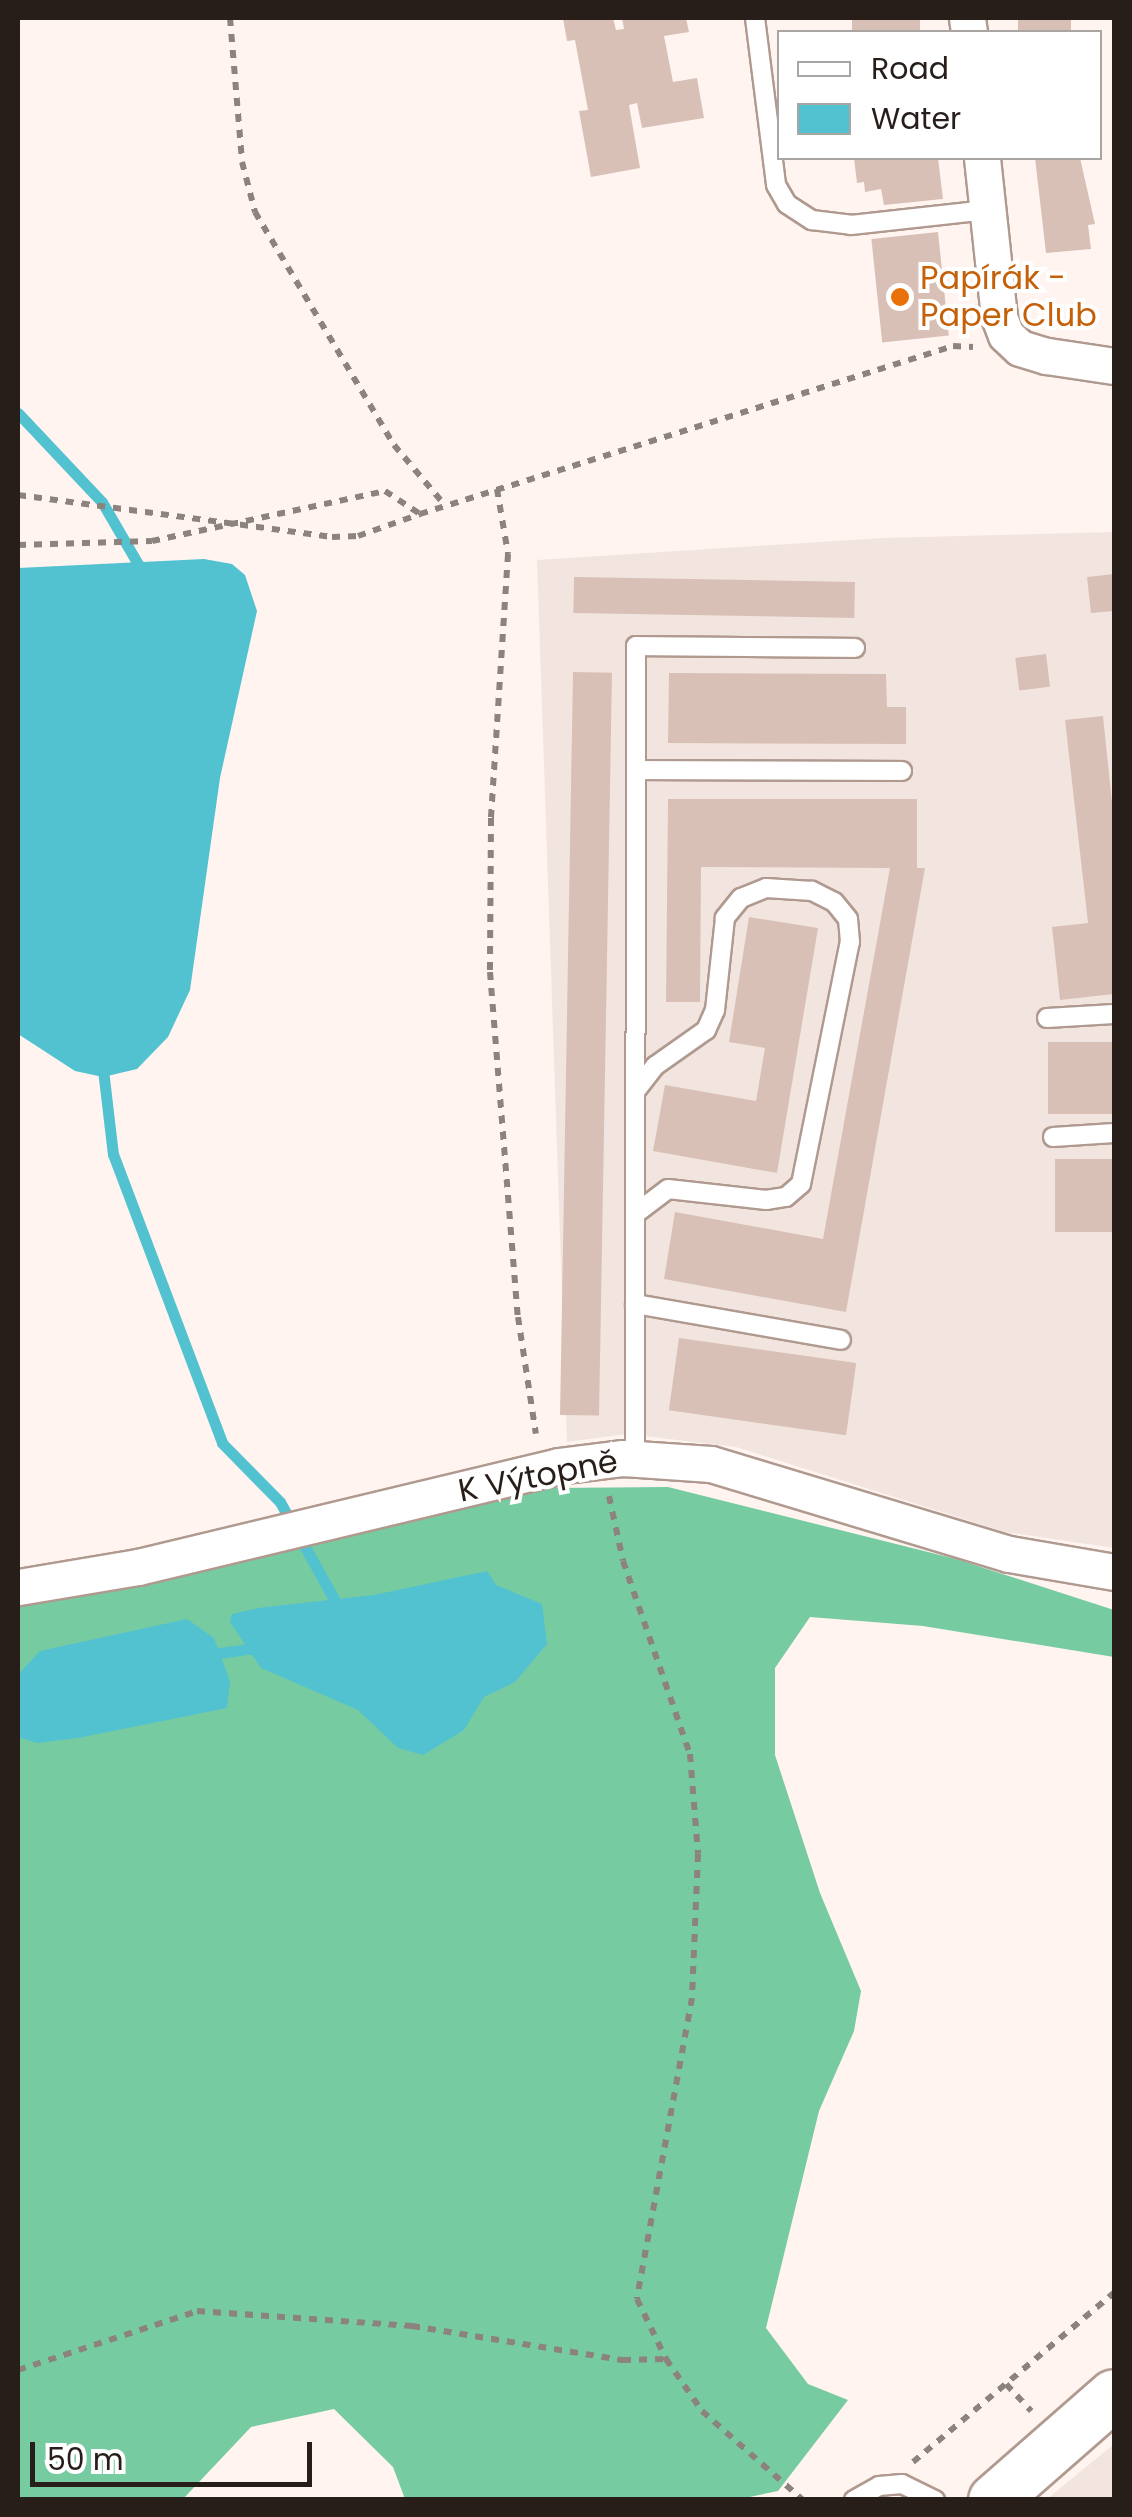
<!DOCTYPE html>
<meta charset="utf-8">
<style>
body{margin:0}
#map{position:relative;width:1132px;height:2517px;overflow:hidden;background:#fff4f0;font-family:Poppins,sans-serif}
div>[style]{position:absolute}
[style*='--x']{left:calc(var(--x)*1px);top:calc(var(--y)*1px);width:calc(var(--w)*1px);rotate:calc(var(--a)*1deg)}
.built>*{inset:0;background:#f2e5df}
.forest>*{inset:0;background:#77cba1}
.water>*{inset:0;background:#52c2d0}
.stream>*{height:11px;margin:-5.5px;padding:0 5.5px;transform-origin:5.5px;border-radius:5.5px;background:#52c2d0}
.building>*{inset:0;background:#d8c0b6;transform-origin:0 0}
.path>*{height:6px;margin-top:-3px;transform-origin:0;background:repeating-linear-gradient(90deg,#8c827e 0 8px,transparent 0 16px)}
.roads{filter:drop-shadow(2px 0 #b0998f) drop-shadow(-2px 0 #b0998f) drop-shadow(0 2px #b0998f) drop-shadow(0 -2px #b0998f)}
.lane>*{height:18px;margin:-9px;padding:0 9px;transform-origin:9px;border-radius:9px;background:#fff}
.street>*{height:35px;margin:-17.5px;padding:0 17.5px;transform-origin:17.5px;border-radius:17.5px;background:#fff}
.secondary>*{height:50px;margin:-25px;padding:0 25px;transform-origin:25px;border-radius:25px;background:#fff}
.path-bridge>*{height:6px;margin-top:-3px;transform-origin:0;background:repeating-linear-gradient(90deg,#8c827e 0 8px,transparent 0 16px)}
.dots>*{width:28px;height:28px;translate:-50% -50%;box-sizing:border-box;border:5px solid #fff;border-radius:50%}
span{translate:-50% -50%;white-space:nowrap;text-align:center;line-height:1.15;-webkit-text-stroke:8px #fff;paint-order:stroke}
.food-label{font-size:32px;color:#c56008}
.left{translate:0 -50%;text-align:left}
.street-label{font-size:32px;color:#271e1a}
.frame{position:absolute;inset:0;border:20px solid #271e1a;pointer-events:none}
.legend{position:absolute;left:777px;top:30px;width:325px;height:130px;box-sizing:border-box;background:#fff;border:2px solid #a9a5a3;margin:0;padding:12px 18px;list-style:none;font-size:30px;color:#271e1a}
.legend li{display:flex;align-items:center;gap:20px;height:50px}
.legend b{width:50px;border:2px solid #a9a5a3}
.scale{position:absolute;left:30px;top:2442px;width:282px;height:45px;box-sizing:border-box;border:5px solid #271e1a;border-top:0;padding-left:12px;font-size:30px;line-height:35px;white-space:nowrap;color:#271e1a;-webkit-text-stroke:8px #fff;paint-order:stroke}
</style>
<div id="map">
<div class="built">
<i style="clip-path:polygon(1114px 532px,1114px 1548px,1005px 1532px,736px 1447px,627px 1434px,567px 1442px,537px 560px,883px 538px)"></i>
<i style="clip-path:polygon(1114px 2444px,1114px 2499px,1047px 2499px)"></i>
</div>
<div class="forest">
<i style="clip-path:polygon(668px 1487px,956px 1559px,1114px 1610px,1114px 1657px,923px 1626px,810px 1617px,775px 1668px,775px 1755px,820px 1893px,861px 1991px,854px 2031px,819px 2111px,766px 2328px,808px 2384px,848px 2400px,778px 2491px,735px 2500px,405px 2499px,393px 2467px,334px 2409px,251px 2427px,183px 2499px,18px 2499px,18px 1600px,551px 1488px)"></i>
</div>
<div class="water">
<i style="clip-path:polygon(204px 559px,232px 564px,245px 575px,257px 611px,220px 778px,190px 990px,168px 1037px,137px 1069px,103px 1077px,75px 1071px,18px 1034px,18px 568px)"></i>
<i style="clip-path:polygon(487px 1571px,496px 1585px,542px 1604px,547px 1644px,515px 1682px,484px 1697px,464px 1730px,423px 1755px,398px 1748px,358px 1710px,261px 1668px,230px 1622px,232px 1614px,258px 1608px,374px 1595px)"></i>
<i style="clip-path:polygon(187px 1619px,214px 1638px,230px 1681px,227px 1708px,78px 1738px,37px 1743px,18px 1737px,18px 1675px,40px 1651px)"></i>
</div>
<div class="stream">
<i style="--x:18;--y:413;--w:122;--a:46.7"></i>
<i style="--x:102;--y:502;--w:72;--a:59.9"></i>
<i style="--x:138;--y:564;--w:13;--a:108"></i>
<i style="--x:102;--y:1061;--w:94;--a:83.3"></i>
<i style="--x:113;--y:1154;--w:309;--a:69.3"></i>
<i style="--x:222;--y:1443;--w:83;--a:45.5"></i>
<i style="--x:280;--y:1502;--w:111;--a:60.9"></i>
<i style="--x:334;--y:1599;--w:16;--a:128"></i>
<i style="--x:220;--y:1653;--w:40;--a:-8.5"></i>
</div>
<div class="building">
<i style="clip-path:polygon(563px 18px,613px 18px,616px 30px,624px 29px,622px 18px,686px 18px,689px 32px,664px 36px,673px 82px,697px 78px,704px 118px,642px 128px,637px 103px,629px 105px,640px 168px,591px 177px,579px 111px,588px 110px,575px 40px,567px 41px)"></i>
<i style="left:852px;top:18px;width:68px;height:15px"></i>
<i style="left:1018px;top:18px;width:53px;height:14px"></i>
<i style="clip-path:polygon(854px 158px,938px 158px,943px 199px,884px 205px,881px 189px,865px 192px,864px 182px,857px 183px)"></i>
<i style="clip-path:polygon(1035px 158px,1080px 158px,1095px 224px,1088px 225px,1091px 249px,1046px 253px)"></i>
<i style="left:938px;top:232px;width:104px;height:67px;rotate:84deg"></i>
<i style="clip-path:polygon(1114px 574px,1114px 611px,1091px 613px,1087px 577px)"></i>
<i style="left:574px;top:577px;width:281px;height:36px;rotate:1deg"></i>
<i style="left:1046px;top:654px;width:33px;height:31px;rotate:83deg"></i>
<i style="left:573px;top:672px;width:39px;height:743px;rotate:1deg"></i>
<i style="clip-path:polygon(669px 673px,886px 674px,887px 707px,906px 707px,906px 744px,668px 743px)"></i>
<i style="clip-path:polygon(1103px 716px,1114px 822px,1114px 994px,1060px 1000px,1052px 927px,1088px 923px,1065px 720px)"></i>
<i style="clip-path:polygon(668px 799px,917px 799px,917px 868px,925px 868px,846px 1312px,664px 1279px,675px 1212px,823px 1239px,890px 868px,701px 867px,700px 1002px,666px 1002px)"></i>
<i style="clip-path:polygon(749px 917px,818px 928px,777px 1173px,653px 1151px,665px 1085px,756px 1101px,765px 1048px,729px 1042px)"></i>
<i style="left:1114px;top:1042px;width:72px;height:66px;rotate:90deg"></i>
<i style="left:1114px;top:1159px;width:73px;height:59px;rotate:90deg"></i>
<i style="left:679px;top:1338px;width:179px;height:73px;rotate:8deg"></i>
</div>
<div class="path">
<i style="--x:230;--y:18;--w:144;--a:85.2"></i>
<i style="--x:242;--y:162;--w:52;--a:75.4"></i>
<i style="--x:255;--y:212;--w:271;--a:59.2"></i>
<i style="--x:394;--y:445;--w:76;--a:49.8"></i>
<i style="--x:497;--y:489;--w:66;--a:80.4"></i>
<i style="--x:508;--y:554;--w:265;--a:93.7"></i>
<i style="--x:491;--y:818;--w:154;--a:90.4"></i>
<i style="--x:490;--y:972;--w:346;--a:85.4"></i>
<i style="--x:518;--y:1317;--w:118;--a:81.3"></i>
<i style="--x:332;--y:537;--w:26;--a:-2"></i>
<i style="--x:358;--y:536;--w:66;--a:-19.5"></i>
<i style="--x:18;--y:545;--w:134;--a:-1.7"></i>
<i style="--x:152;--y:541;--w:238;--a:-12.1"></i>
<i style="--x:385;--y:491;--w:42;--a:33.3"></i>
<i style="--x:420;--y:514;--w:559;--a:-17.49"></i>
<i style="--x:953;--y:346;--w:20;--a:3"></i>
<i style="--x:609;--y:1496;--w:66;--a:77.8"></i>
<i style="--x:623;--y:1561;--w:204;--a:70.9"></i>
<i style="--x:690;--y:1754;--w:100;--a:85.4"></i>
<i style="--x:698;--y:1854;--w:144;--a:92.4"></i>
<i style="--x:692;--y:1998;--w:306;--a:100.4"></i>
<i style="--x:637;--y:2299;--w:67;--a:64.2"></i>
<i style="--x:666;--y:2359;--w:63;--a:55.3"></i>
<i style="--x:702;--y:2411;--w:135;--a:41.4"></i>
<i style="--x:18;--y:2370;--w:188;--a:-18.2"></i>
<i style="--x:197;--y:2311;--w:216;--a:4"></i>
<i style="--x:412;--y:2326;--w:214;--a:9.2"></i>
<i style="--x:623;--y:2360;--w:43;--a:-1.3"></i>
<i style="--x:1006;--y:2384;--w:37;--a:47"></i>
<i style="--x:913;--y:2462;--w:263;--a:-40.1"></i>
</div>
<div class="roads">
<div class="lane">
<i style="--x:755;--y:18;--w:168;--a:82.8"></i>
<i style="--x:776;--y:185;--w:22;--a:60"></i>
<i style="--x:787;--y:204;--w:30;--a:33"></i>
<i style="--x:812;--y:220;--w:39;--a:7"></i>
<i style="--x:851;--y:225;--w:137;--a:-6.3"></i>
<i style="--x:636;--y:770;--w:266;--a:0.2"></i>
<i style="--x:1047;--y:1018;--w:67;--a:-3.4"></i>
<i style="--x:1053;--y:1137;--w:61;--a:-3.8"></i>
<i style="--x:635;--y:1214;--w:41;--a:-37.1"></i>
<i style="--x:668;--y:1189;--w:99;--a:6.4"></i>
<i style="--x:766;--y:1200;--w:20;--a:-9"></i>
<i style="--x:786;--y:1197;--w:20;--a:-41"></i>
<i style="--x:801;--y:1184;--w:247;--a:-78.6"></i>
<i style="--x:850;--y:942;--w:23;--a:-95"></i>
<i style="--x:848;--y:919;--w:22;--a:-129"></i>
<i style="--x:834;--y:902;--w:25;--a:-153"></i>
<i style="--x:812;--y:891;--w:46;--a:-176.3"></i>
<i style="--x:766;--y:888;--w:27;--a:158"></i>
<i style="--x:741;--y:898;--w:26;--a:129"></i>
<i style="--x:725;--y:918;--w:93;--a:96.2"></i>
<i style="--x:715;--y:1010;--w:22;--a:114"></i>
<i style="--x:706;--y:1030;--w:62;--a:144.8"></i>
<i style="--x:655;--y:1066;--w:31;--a:128"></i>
<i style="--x:635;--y:1304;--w:209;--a:9.9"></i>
<i style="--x:635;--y:1458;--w:812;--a:-89.93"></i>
<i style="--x:636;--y:646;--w:219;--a:0.5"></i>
<i style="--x:854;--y:2500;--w:29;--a:-29"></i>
<i style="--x:879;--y:2486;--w:23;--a:-5"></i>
<i style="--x:902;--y:2484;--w:37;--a:26"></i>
</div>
<div class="street">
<i style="--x:967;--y:18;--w:14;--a:82"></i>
<i style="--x:982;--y:158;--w:160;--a:83.9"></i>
<i style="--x:999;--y:317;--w:19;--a:69"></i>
<i style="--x:1006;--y:335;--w:19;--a:43"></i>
<i style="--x:1020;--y:348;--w:28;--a:17"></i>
<i style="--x:1047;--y:356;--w:68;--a:8.5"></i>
<i style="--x:18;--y:1587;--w:122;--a:-9.5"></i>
<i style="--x:138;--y:1567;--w:432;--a:-13.5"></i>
<i style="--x:558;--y:1466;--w:64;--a:-7.1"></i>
<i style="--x:622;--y:1458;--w:89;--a:3.9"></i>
<i style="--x:711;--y:1464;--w:311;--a:16.8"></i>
<i style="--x:1009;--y:1554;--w:107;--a:9.7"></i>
</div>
<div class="secondary">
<i style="--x:994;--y:2500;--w:159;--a:-41.2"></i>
</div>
</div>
<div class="path-bridge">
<i style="--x:18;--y:495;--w:317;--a:7.6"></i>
</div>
<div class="dots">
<i style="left:900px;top:297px;background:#e8710a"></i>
</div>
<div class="food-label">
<span class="left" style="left:920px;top:297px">Papírák -<br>Paper Club</span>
</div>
<div class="street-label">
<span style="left:538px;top:1476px;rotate:-11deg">K Výtopně</span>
</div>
<div class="frame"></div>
<ul class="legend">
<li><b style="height:12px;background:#fff"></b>Road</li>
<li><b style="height:28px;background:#52c2d0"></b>Water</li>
</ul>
<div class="scale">50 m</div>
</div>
